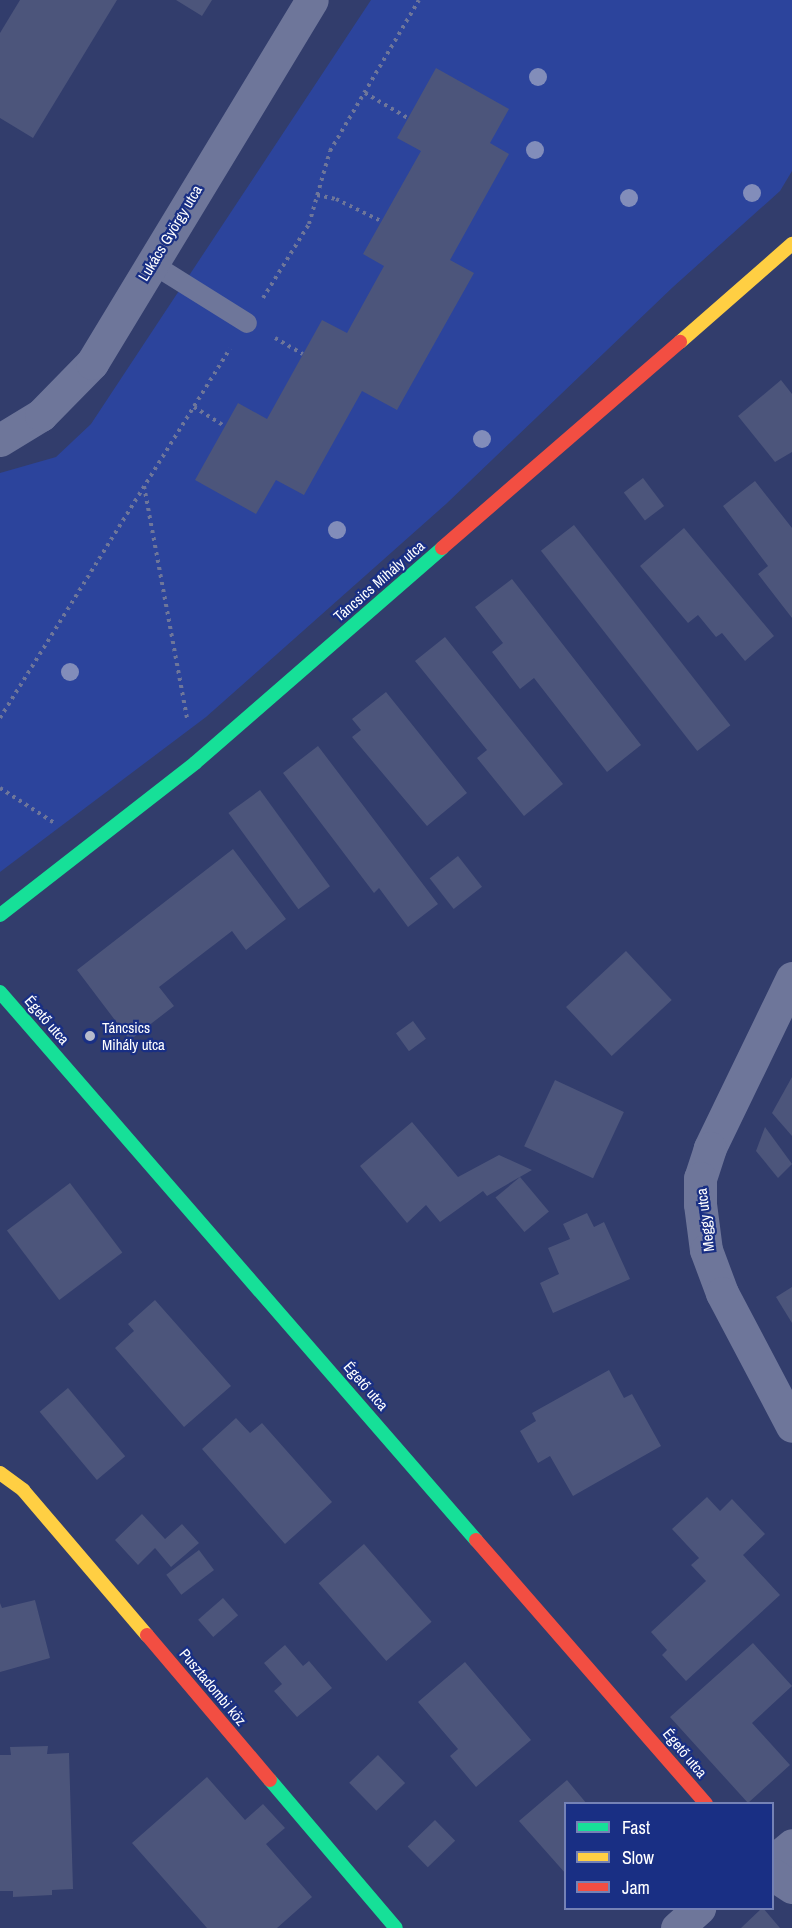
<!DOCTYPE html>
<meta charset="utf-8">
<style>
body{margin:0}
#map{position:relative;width:792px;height:1928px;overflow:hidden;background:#323d6c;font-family:"Archivo Narrow",sans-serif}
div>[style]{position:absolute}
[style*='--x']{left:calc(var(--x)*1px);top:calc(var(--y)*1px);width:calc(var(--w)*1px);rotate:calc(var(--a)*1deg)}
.green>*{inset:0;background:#2c449c}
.building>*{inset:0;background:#4c557b;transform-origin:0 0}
.path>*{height:4px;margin-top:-2px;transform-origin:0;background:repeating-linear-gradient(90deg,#6e769a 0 3px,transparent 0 7.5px)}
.lane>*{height:20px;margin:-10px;padding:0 10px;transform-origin:10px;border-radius:10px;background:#6e769a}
.street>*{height:33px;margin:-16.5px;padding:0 16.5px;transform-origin:16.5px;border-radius:16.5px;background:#6e769a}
.fast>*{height:14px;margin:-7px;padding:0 7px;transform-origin:7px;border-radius:7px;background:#16e098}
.slow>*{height:14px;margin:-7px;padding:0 7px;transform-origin:7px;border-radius:7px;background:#ffcf43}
.jam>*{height:14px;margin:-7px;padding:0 7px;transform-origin:7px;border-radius:7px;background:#f24e42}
.trees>*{width:18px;height:18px;margin:-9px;border-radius:50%;background:#828dba}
.dots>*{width:16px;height:16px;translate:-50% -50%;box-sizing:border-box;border:3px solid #192f84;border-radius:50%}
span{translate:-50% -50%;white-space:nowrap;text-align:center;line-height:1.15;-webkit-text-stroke:4.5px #192f84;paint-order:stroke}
.street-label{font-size:15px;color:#fff}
.poi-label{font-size:15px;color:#fff}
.left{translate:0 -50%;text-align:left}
.legend{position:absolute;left:564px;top:1802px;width:210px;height:108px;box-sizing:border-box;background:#192f84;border:2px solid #7582b5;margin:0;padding:8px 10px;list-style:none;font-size:18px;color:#fff}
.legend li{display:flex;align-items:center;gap:12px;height:30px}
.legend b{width:30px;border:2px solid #7582b5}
</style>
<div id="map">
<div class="green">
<i style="clip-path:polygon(371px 0,792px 0,792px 171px,780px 191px,673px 287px,446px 504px,206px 717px,0 872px,0 473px,56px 457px,91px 424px)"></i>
</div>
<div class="building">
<i style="clip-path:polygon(20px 0,117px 0,33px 138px,0 118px,0 33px)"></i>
<i style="clip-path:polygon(176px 0,212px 0,202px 16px)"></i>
<i style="clip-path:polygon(436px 68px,509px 109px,490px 143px,509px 154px,450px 260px,474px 273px,397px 410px,362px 391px,304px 495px,276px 480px,256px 514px,195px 480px,238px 403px,267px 419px,322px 320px,347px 333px,384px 266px,363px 254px,421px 151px,397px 138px)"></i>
<i style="clip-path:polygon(781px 380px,792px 394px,792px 452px,775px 462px,738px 416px)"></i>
<i style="left:643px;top:478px;width:35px;height:24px;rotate:53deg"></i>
<i style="clip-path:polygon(755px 481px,792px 528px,792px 618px,758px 574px,768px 566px,723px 506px)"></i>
<i style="left:574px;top:525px;width:254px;height:42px;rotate:52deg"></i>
<i style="clip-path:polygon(684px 528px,774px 636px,745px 661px,722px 633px,716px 637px,698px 615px,688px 623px,640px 566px)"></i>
<i style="clip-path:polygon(512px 579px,641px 745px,607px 772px,534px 678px,520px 689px,492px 652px,503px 643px,475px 607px)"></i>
<i style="clip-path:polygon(445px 637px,563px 784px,524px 816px,477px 758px,487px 750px,415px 661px)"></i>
<i style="clip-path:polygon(386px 692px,467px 793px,427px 826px,352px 737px,361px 730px,352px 719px)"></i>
<i style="clip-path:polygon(318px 746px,438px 904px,408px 927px,379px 888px,374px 893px,283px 773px)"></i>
<i style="left:260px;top:790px;width:119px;height:39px;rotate:54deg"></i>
<i style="clip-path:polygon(233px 849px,286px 919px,246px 950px,232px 931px,159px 987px,174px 1006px,130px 1040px,77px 970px)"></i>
<i style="left:458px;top:856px;width:39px;height:36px;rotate:52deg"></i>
<i style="left:626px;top:951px;width:67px;height:82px;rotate:47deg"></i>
<i style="left:413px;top:1021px;width:22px;height:21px;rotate:54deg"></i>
<i style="clip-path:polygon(792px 1077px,792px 1136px,772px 1113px)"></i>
<i style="left:555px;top:1080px;width:76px;height:73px;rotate:25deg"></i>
<i style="clip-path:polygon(412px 1122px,458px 1177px,499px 1155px,532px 1170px,487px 1196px,483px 1191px,440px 1222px,426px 1205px,407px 1223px,360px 1166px)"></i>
<i style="clip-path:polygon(765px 1127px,792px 1164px,778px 1178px,756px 1151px)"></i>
<i style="left:520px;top:1177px;width:45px;height:32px;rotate:50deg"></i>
<i style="left:70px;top:1183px;width:87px;height:79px;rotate:53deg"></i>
<i style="clip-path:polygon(587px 1213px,594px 1227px,604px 1222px,630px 1279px,553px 1313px,540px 1283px,559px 1274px,548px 1248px,570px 1239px,563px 1224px)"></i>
<i style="clip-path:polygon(792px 1287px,792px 1323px,776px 1297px)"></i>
<i style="clip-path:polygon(155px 1300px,231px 1386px,184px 1427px,115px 1348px,134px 1331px,128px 1324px)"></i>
<i style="clip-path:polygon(609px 1370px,624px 1398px,632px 1394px,661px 1446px,573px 1496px,550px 1456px,538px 1463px,520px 1431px,536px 1421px,532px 1413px)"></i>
<i style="left:68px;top:1388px;width:89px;height:37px;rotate:50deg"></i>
<i style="clip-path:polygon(236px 1418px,250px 1433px,262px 1423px,332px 1502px,285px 1544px,202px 1449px)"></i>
<i style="clip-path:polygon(707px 1497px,720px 1511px,732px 1499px,765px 1534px,743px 1555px,780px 1595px,686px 1681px,662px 1655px,667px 1650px,651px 1632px,706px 1581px,691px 1565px,699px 1558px,672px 1529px)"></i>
<i style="clip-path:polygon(142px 1514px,165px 1539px,182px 1524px,199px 1543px,171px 1567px,155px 1548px,138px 1565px,115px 1540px)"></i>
<i style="left:364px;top:1544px;width:103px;height:60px;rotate:49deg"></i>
<i style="left:199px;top:1550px;width:25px;height:41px;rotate:53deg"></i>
<i style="left:223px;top:1598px;width:23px;height:33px;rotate:49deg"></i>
<i style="clip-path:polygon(35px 1600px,50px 1658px,0 1672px,0 1603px,2px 1608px)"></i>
<i style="clip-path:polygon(753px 1643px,792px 1686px,752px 1723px,790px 1765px,748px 1803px,670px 1717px)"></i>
<i style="clip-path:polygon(285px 1645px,303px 1666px,309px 1661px,332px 1688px,297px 1717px,274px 1691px,282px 1684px,264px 1663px)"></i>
<i style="clip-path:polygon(465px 1662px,531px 1740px,476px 1787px,450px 1756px,458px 1749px,418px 1702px)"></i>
<i style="clip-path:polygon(48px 1746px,47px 1754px,69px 1753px,73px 1889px,52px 1890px,52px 1895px,13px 1897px,13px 1891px,0 1891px,0 1755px,11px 1755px,10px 1747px)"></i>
<i style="left:378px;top:1755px;width:39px;height:40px;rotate:46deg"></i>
<i style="clip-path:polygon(207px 1777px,245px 1820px,263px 1804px,285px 1828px,266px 1844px,312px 1897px,277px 1928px,207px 1928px,132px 1843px)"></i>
<i style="clip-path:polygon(567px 1780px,587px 1804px,566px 1804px,566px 1874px,519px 1821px)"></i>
<i style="left:435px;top:1820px;width:29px;height:38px;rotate:46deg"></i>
<i style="clip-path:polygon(763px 1908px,780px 1928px,741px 1928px,762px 1908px)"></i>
</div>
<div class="path">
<i style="--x:365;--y:93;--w:50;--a:30.2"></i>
<i style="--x:317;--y:195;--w:19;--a:12"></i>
<i style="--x:336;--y:199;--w:50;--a:26.1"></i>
<i style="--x:263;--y:298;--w:87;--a:-58.1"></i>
<i style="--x:309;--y:224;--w:76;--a:-74"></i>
<i style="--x:330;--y:151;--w:175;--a:-59.5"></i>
<i style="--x:275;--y:338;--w:32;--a:30"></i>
<i style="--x:194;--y:407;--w:36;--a:32"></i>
<i style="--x:144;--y:486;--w:236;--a:79.5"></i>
<i style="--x:0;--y:718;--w:435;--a:-58.1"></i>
<i style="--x:0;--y:788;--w:67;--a:32.7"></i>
</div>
<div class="lane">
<i style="--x:151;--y:263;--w:113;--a:32"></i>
</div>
<div class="street">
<i style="--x:0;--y:440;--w:48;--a:-31.4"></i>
<i style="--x:41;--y:415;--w:73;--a:-45.6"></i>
<i style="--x:92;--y:363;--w:424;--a:-58.8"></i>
<i style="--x:792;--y:978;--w:189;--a:115.8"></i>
<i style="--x:710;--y:1148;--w:32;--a:108"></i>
<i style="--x:700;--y:1178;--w:26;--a:90"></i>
<i style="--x:700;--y:1204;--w:46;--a:82.6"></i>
<i style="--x:706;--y:1250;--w:46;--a:69.6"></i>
<i style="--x:722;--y:1293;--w:150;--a:62.2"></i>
<i style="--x:772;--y:1862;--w:26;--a:-40"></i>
<i style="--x:772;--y:1874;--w:24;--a:33"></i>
<i style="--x:677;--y:1928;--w:30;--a:-42"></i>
</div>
<div class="fast">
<i style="--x:0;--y:915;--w:247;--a:-37.9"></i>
<i style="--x:195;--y:763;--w:327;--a:-41"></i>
<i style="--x:0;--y:992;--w:726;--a:49.02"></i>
<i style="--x:270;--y:1780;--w:194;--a:49.6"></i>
</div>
<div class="slow">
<i style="--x:680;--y:342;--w:149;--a:-41.2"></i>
<i style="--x:0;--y:1473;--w:29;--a:36"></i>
<i style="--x:23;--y:1490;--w:191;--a:49.5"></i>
</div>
<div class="jam">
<i style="--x:442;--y:548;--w:315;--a:-40.9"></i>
<i style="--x:476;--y:1540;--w:350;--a:48.9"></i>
<i style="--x:147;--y:1635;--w:190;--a:49.7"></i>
</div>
<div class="trees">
<i style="left:538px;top:77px"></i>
<i style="left:535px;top:150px"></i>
<i style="left:752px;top:193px"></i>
<i style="left:629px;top:198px"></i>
<i style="left:482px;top:439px"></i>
<i style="left:337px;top:530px"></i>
<i style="left:70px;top:672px"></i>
</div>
<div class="dots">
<i style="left:90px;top:1036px;background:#b7bbcc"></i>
</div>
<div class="street-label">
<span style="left:170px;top:233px;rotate:-59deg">Lukács György utca</span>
<span style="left:379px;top:581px;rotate:-41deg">Táncsics Mihály utca</span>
<span style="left:47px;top:1020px;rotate:49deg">Égető utca</span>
<span style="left:705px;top:1220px;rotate:-97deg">Meggy utca</span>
<span style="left:366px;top:1386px;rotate:49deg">Égető utca</span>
<span style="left:213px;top:1687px;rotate:50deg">Pusztadombi köz</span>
<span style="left:685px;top:1753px;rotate:50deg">Égető utca</span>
</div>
<div class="poi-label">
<span class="left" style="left:102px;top:1036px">Táncsics<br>Mihály utca</span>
</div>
<ul class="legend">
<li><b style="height:8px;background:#16e098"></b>Fast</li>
<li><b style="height:8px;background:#ffcf43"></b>Slow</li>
<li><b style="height:8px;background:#f24e42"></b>Jam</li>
</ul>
</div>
